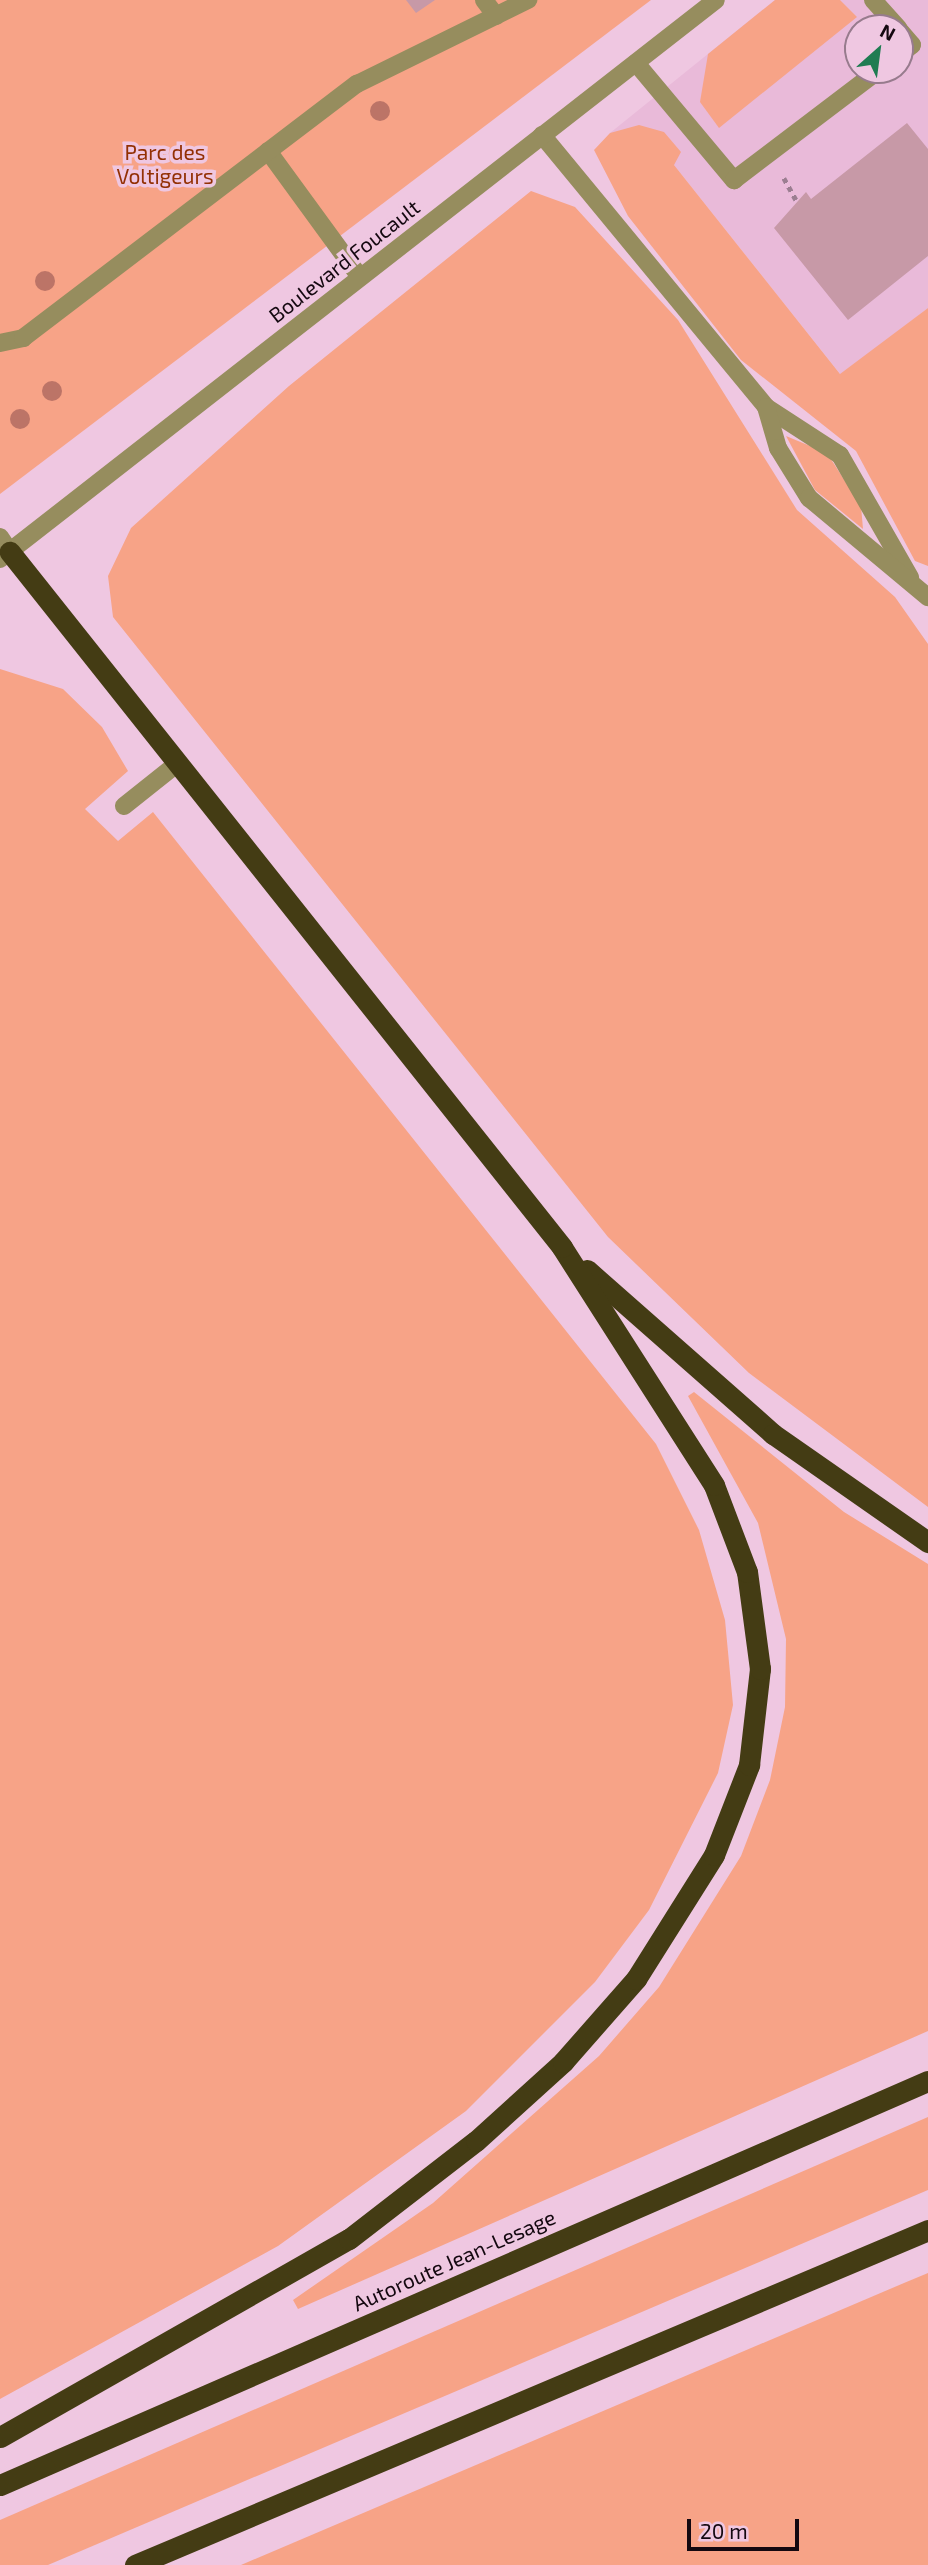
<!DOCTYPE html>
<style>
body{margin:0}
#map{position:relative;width:928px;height:2565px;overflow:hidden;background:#efc7e1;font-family:"Exo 2",sans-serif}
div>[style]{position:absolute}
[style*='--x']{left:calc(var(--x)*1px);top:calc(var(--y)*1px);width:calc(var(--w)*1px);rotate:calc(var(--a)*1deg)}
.built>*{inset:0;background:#e9bad9}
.green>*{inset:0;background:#f7a387}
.building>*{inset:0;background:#c799a7}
.path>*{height:4.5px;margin-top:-2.25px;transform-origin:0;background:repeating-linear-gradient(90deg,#9b7e91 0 5px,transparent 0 10px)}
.service>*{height:18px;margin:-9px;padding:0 9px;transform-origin:9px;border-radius:9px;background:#968d5e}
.tertiary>*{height:18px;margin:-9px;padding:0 9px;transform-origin:9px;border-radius:9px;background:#968d5e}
.motorway>*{height:21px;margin:-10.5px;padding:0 10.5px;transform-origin:10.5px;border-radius:10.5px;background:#443c14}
.trees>*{width:20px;height:20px;margin:-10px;border-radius:50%;background:#bc7467}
span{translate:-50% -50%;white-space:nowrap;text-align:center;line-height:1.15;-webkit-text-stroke:7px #efc7e1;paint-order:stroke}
.park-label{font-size:21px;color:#933004}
.street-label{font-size:21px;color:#140810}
.north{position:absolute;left:844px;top:14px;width:70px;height:70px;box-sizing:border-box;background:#efc7e1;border:2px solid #977b8d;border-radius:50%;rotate:28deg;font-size:19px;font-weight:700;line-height:28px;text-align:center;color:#140810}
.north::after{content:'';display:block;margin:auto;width:24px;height:32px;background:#1f7c52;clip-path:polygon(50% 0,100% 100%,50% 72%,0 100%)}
.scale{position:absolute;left:687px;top:2519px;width:112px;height:32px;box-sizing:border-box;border:4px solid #140810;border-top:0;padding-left:9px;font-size:21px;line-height:24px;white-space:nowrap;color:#140810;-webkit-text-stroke:5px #efc7e1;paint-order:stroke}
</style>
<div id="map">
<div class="built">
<i style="clip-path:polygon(evenodd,775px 0,928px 0,928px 308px,841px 375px,674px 165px,610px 133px,775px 0,858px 28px,900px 28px,900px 70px,858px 70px,858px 28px)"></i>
</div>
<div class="green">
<i style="clip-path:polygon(0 0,651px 0,0 494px)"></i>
<i style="clip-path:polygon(775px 0,840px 0,857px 17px,719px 128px,700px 102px,708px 54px)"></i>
<i style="clip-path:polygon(639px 125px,664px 132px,681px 152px,674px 165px,840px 374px,928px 308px,928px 566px,915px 561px,856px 451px,741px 360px,628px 216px,594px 150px,610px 133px)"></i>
<i style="clip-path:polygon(531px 191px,575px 207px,678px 320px,797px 510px,895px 597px,928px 644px,928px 1507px,749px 1373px,608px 1237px,113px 617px,108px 576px,131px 528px,289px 386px)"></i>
<i style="clip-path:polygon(786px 436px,827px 453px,861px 506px,863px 529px,815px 490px)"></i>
<i style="clip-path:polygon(0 669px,63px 689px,102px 727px,128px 771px,85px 809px,118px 841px,153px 812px,656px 1444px,699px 1530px,725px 1620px,733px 1705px,718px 1773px,649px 1910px,595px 1982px,466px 2111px,278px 2246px,0 2399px)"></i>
<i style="clip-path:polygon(694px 1392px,844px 1512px,928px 1564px,928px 2031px,298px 2309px,293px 2300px,433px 2203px,599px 2056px,659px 1987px,741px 1856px,770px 1780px,785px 1707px,786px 1639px,758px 1523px,688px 1396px)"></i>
<i style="clip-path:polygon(928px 2117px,928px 2190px,48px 2565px,0 2565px,0 2520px)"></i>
<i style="clip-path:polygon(928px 2273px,928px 2565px,241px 2565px,904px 2283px)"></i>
</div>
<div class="building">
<i style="clip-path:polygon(406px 0,435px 0,416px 13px)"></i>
<i style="clip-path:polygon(907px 123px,928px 149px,928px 256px,848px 320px,774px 228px,806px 192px,811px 199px)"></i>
</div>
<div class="path">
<i style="--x:784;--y:178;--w:25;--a:61"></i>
</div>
<div class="service">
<i style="--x:484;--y:0;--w:20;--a:53"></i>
<i style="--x:873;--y:0;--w:38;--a:48"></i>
<i style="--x:900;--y:31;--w:18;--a:49"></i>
<i style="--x:912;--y:45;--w:15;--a:143"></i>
<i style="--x:636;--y:63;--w:153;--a:50.1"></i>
<i style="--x:734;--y:180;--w:182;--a:-37.2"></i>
<i style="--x:542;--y:135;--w:352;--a:50.5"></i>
<i style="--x:766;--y:407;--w:88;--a:33"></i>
<i style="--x:840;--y:455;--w:141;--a:60.2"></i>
<i style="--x:268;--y:151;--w:156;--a:53.9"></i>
<i style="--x:0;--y:343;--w:24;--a:-12"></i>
<i style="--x:23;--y:338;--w:420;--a:-37.3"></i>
<i style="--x:357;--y:84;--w:191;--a:-26.2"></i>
<i style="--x:766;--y:407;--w:43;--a:73.7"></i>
<i style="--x:778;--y:448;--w:59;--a:58.2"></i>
<i style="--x:809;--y:498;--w:155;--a:39.8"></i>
<i style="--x:0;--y:537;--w:18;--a:56"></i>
<i style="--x:124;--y:806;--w:69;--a:-38.5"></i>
</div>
<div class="tertiary">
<i style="--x:0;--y:559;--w:908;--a:-37.98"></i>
</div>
<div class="motorway">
<i style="--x:587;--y:1270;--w:248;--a:41.4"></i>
<i style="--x:773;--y:1434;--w:189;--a:34.9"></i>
<i style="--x:0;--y:2437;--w:401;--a:-29.6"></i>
<i style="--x:349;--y:2239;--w:160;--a:-37.7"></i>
<i style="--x:476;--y:2141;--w:118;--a:-42.2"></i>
<i style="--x:563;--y:2062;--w:111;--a:-48.7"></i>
<i style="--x:636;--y:1979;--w:146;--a:-57.8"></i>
<i style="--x:714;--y:1855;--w:97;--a:-68.7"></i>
<i style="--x:749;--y:1765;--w:97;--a:-83.5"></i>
<i style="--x:760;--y:1669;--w:98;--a:-97.6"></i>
<i style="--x:747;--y:1572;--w:93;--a:-110.8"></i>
<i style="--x:714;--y:1485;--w:282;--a:-122.6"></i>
<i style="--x:562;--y:1247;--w:888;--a:-128.46"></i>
<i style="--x:0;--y:2485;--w:1012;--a:-23.53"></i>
<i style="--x:135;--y:2565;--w:861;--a:-22.9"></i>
</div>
<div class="trees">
<i style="left:380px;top:111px"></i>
<i style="left:45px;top:281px"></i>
<i style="left:52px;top:391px"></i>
<i style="left:20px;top:419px"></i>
</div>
<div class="park-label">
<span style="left:165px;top:164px">Parc des<br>Voltigeurs</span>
</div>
<div class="street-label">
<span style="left:344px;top:261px;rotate:-38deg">Boulevard Foucault</span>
<span style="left:454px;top:2260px;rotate:-24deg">Autoroute Jean-Lesage</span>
</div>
<div class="north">N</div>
<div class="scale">20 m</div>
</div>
